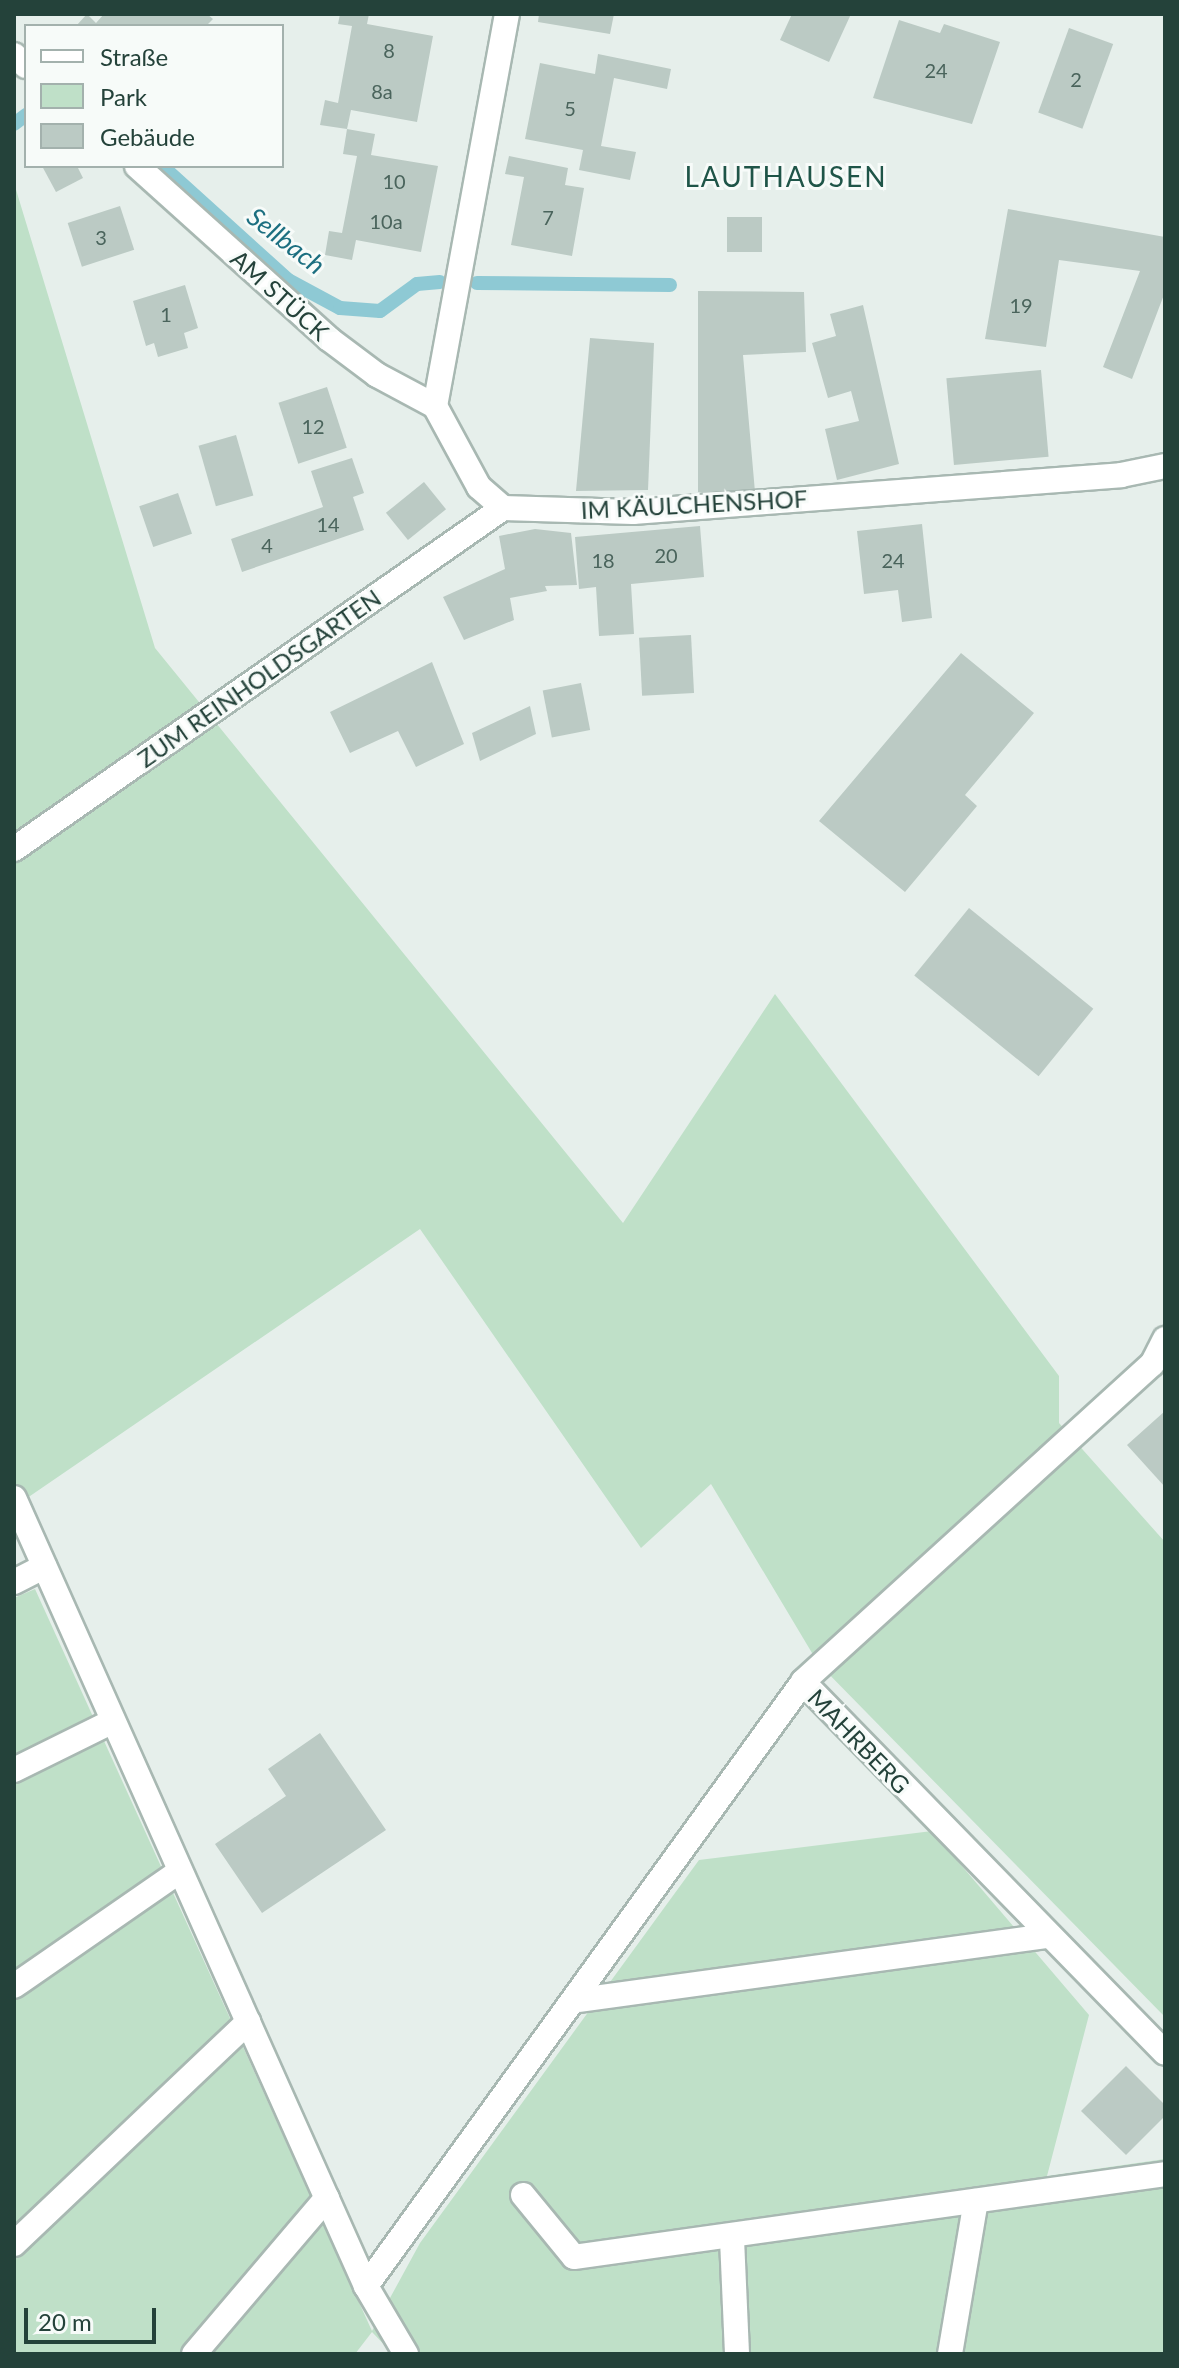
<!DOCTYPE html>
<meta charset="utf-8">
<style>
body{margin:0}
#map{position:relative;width:1179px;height:2368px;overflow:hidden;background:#e6efeb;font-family:Lato,sans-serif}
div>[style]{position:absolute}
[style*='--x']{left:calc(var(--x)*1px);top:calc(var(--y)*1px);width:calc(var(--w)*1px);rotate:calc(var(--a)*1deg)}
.green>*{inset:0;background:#bfe0c8}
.stream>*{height:14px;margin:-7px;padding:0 7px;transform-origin:7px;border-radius:7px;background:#8ec9d4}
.building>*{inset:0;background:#bbcac4;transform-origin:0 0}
.roads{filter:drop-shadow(2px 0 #a8b8b2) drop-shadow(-2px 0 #a8b8b2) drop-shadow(0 2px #a8b8b2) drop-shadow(0 -2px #a8b8b2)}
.minor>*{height:24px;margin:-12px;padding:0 12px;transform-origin:12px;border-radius:12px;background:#fff}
span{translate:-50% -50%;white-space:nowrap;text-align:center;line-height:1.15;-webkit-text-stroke:6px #f7fbf9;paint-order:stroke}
.number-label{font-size:20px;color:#4a645c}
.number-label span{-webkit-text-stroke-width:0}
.street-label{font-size:24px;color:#24423a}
.water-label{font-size:26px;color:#1c6f80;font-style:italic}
.quarter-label{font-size:28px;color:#1f5548;letter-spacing:2px}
.frame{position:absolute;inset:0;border:16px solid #24423a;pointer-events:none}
.legend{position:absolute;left:24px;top:24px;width:260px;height:144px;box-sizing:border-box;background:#f7fbf9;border:2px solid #a3b1ad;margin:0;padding:10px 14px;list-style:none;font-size:24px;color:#24423a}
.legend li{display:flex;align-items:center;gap:16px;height:40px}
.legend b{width:40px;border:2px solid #a3b1ad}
.scale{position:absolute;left:24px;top:2308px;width:132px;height:36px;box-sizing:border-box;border:4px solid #24423a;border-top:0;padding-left:10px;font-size:24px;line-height:28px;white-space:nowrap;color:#24423a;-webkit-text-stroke:6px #f7fbf9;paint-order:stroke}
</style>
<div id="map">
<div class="green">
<i style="clip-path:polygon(14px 183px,155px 648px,623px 1223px,775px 994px,1059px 1376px,1059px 1423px,1165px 1542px,1165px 2017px,818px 1663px,711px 1484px,641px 1548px,420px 1229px,14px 1507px)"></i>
<i style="clip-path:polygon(35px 1589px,372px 2331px,420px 2243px,699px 1860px,932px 1831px,1089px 2015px,1047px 2176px,1165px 2159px,1165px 2354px,393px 2354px,372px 2332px,355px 2354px,14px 2354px,14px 1598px)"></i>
</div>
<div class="stream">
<i style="--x:14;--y:124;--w:15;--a:-37"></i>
<i style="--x:162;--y:166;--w:170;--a:42.1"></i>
<i style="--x:288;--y:280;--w:59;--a:28.3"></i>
<i style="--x:340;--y:308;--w:40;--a:4.3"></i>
<i style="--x:380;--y:311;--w:46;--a:-36.1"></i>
<i style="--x:417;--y:284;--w:23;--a:-5"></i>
<i style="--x:477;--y:283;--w:193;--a:0.6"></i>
</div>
<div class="building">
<i style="clip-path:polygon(87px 14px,96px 23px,104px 14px,207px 14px,213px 19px,206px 26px,76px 26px)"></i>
<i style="clip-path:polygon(340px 14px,369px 14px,367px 24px,433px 36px,417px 122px,351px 110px,347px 129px,320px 125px,325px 100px,338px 103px,352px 26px,338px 24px)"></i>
<i style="clip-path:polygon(539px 14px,614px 14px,610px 34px,538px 22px)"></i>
<i style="clip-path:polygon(792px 14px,851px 14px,829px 62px,780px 40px)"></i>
<i style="clip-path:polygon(899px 20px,940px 33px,944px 24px,1000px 42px,972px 124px,873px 98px)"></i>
<i style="left:1069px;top:28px;width:47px;height:90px;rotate:20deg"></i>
<i style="clip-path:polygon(598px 54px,671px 69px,667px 89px,614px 78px,601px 146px,636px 152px,630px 180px,579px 170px,583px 150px,525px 139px,540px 63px,595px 74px)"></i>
<i style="clip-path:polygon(347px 129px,375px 134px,371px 155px,438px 166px,421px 252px,356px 240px,352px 260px,325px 255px,329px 231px,342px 233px,357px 156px,343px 154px)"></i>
<i style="clip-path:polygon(509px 156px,568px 168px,565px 185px,584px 188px,572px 256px,511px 245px,524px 177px,505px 174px)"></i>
<i style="clip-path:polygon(42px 166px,77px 166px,83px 178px,56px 192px)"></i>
<i style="left:120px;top:206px;width:46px;height:55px;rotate:72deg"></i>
<i style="clip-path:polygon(1008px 209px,1165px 237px,1165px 292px,1132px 379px,1103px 367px,1140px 271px,1059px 260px,1046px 347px,985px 339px)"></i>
<i style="left:727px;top:217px;width:35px;height:35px"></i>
<i style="clip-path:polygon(185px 285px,198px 328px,184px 333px,188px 348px,158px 357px,154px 343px,146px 346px,133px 301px)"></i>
<i style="clip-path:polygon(698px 291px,804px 292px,806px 352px,743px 355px,755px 492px,698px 492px)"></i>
<i style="clip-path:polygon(863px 305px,899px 464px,837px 480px,825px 429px,859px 421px,851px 391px,828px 398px,812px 343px,836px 336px,830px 314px)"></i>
<i style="clip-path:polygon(590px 338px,654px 343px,648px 490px,576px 491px)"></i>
<i style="left:1041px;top:370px;width:87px;height:95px;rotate:85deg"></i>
<i style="left:327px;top:387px;width:64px;height:51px;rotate:72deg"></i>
<i style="left:236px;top:435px;width:63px;height:39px;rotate:74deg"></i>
<i style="clip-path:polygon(352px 458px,364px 493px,353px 497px,364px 530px,242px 572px,231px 539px,323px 507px,311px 471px)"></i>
<i style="left:424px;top:482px;width:35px;height:49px;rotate:51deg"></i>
<i style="left:178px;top:493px;width:43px;height:41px;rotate:71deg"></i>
<i style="clip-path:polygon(922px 524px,932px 618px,902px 622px,898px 590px,864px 594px,857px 531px)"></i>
<i style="clip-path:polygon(700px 526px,704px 577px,631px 584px,634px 634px,599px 636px,596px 587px,579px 589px,575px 537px)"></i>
<i style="clip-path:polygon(535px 529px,571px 533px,577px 585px,545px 586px,547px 591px,510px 598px,514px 620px,464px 640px,443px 597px,505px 569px,499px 536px)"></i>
<i style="left:691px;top:635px;width:58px;height:52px;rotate:87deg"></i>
<i style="clip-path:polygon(961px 653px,1034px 713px,965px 795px,977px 806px,905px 892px,819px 821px)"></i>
<i style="clip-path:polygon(432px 662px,464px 744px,416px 767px,398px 731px,350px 753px,330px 712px)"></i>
<i style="left:581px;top:683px;width:48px;height:39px;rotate:79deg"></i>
<i style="clip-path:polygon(530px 706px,536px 734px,480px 761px,472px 733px)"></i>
<i style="left:969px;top:908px;width:160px;height:87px;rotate:39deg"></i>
<i style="clip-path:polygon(1165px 1411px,1165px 1487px,1127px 1445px)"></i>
<i style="clip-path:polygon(320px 1733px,386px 1830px,262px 1913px,215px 1844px,286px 1796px,268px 1769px)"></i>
<i style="clip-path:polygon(1126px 2066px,1165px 2105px,1165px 2116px,1126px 2155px,1081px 2111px)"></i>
</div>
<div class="roads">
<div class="minor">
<i style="--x:507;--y:14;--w:399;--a:100.4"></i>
<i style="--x:435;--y:406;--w:92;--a:61.5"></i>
<i style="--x:479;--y:487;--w:32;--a:41"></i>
<i style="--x:503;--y:508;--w:130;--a:1.8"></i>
<i style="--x:633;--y:512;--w:489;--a:-4.3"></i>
<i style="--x:1121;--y:475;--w:45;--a:-11.6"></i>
<i style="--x:14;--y:55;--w:16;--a:43"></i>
<i style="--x:137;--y:166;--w:258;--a:42"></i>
<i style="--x:329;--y:339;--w:60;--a:36.9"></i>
<i style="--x:377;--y:375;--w:66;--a:28.1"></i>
<i style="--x:14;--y:849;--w:596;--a:-34.89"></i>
<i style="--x:1165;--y:1339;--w:28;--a:117"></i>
<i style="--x:1152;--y:1364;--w:472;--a:137.7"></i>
<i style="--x:803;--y:1682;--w:518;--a:45.7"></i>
<i style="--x:14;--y:1498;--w:863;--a:65.93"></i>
<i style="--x:366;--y:2286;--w:79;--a:59.5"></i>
<i style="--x:14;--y:1582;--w:34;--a:-27"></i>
<i style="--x:14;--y:1770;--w:110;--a:-26.3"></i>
<i style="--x:14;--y:1986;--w:202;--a:-34.7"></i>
<i style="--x:579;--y:2000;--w:472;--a:-7.8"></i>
<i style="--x:523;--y:2195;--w:80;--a:50.6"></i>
<i style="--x:574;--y:2257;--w:597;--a:-7.99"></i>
<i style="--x:732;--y:2239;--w:115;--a:87.5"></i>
<i style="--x:14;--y:2244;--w:323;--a:-43.5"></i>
<i style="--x:366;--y:2286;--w:746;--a:-54.11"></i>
<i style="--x:194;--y:2354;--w:205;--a:-49.6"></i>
<i style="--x:950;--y:2354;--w:155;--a:-80.4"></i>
</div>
</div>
<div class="number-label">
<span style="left:389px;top:50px">8</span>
<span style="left:936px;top:70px">24</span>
<span style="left:1076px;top:79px">2</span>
<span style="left:382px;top:91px">8a</span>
<span style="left:570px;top:108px">5</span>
<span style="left:394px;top:181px">10</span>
<span style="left:548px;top:217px">7</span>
<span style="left:386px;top:221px">10a</span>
<span style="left:101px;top:237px">3</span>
<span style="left:1021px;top:305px">19</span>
<span style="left:166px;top:314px">1</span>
<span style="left:313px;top:426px">12</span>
<span style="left:328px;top:524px">14</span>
<span style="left:267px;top:545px">4</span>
<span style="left:666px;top:555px">20</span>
<span style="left:603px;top:560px">18</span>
<span style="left:893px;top:560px">24</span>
</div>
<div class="street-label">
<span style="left:280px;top:295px;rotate:42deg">AM STÜCK</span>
<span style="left:694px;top:504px;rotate:-3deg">IM KÄULCHENSHOF</span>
<span style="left:259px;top:678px;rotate:-35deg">ZUM REINHOLDSGARTEN</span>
<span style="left:859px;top:1741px;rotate:46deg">MAHRBERG</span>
</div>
<div class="water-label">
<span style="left:286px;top:241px;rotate:38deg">Sellbach</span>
</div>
<div class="quarter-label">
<span style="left:786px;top:176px">LAUTHAUSEN</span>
</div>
<div class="frame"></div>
<ul class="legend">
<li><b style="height:10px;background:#fff"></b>Straße</li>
<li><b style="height:22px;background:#bfe0c8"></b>Park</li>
<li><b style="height:22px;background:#bbcac4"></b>Gebäude</li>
</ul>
<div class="scale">20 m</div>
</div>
